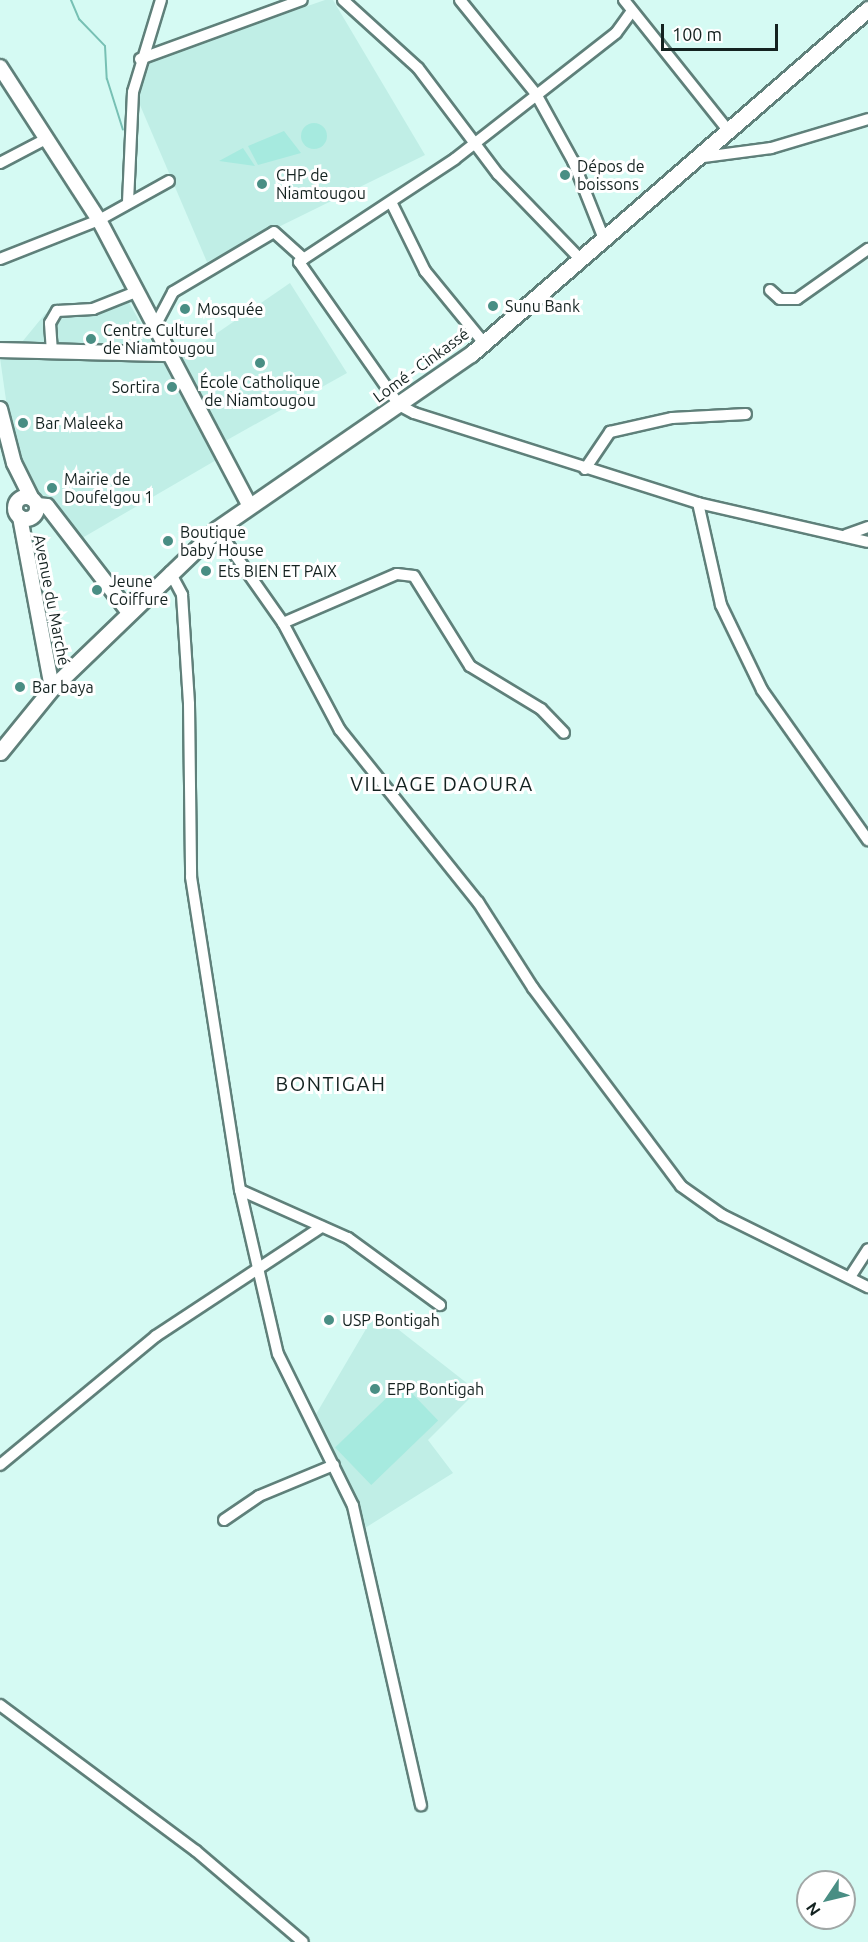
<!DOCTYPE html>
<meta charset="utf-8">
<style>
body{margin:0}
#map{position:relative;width:868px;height:1942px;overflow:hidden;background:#d5faf3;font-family:Ubuntu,sans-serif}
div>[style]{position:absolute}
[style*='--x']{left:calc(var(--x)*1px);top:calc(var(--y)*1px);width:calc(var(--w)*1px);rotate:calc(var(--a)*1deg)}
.built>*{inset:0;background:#c0eee6}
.green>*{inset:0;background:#a6eadf;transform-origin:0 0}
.round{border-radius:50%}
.stream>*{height:2px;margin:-1px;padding:0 1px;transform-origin:1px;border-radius:1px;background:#77c0b4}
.roads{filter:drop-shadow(2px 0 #5f807a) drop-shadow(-2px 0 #5f807a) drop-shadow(0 2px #5f807a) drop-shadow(0 -2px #5f807a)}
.minor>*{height:10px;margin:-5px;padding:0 5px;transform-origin:5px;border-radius:5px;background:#fff}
.major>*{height:14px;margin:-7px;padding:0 7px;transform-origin:7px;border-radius:7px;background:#fff}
.major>.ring{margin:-7px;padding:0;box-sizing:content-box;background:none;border:14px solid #fff;border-radius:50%}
.highway>*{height:15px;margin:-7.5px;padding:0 7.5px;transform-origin:7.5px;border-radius:7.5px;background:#fff}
.dots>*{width:16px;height:16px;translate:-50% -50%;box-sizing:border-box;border:3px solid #fff;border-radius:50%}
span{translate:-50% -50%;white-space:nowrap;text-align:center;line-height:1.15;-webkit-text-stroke:6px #fff;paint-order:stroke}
.poi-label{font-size:16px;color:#142220}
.left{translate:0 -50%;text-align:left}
.right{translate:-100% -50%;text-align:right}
.street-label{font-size:16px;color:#142220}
.quarter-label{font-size:20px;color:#142220;letter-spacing:1.5px}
.north{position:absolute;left:796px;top:1870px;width:60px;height:60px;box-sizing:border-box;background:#fff;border:2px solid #a1a7a6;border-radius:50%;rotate:235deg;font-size:16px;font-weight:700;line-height:24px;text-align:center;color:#142220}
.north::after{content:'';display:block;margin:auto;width:21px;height:27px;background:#498e84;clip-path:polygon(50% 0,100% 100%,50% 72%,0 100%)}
.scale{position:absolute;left:661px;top:24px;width:117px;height:27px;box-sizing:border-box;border:3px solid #142220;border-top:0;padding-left:8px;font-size:18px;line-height:21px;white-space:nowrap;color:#142220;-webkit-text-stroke:4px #fff;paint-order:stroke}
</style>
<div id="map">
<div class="built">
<i style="clip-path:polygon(325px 0,333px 0,425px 155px,207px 262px,137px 98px,146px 62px)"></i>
<i style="clip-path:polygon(290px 283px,347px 373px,220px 444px,175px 362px)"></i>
<i style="clip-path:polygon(124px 294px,218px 459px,77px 541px,44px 506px,28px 471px,10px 428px,0 358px,13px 353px,45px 314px)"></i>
<i style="clip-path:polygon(376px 1312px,477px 1391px,428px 1440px,453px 1473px,365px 1528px,312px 1421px)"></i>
</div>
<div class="green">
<i class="round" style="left:301px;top:123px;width:26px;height:26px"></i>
<i style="clip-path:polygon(284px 131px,301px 153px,258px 165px,248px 146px)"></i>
<i style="clip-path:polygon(243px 148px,255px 166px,219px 161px)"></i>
<i style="left:402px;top:1383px;width:52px;height:93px;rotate:46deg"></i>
</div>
<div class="stream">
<i style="--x:71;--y:0;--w:21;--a:67"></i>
<i style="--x:79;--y:19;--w:37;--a:46"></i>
<i style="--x:105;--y:46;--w:33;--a:87"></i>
<i style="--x:107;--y:79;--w:53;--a:72.6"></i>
</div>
<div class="roads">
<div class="minor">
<i style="--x:343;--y:0;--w:101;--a:42.2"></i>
<i style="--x:418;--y:68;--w:133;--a:53"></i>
<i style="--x:498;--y:174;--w:120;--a:46"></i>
<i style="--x:460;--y:0;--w:121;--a:51"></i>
<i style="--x:536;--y:94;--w:77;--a:61.1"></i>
<i style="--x:573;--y:161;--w:84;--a:68.3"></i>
<i style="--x:624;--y:0;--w:165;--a:51.4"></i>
<i style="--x:632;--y:11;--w:27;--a:126"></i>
<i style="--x:616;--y:33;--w:204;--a:142"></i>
<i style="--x:455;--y:159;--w:187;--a:146.6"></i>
<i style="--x:299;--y:262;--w:174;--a:55"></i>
<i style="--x:399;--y:405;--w:17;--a:28"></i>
<i style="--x:414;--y:413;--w:298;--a:17.6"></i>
<i style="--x:698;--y:503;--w:174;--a:12.9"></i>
<i style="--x:140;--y:59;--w:172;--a:-20"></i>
<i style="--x:696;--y:158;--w:76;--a:-7.6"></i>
<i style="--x:771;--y:148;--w:101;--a:-16.6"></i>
<i style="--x:0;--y:163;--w:52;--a:-27.6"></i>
<i style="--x:128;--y:202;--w:110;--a:-87.4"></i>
<i style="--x:133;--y:92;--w:96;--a:-73.1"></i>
<i style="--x:392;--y:204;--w:75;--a:63.8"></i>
<i style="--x:425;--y:271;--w:93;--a:50.7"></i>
<i style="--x:0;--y:259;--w:106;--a:-21.5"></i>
<i style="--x:99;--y:220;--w:80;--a:-29.1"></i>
<i style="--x:770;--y:290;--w:13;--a:42"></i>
<i style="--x:780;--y:299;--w:17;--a:0"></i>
<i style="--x:797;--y:299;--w:87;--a:-35.2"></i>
<i style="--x:153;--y:330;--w:43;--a:-62.2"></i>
<i style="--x:173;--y:292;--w:117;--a:-30.7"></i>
<i style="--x:274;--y:232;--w:40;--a:42"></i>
<i style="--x:52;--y:352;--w:29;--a:-94"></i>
<i style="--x:50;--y:323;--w:14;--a:-60"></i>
<i style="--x:57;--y:311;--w:36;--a:-3"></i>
<i style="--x:93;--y:309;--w:43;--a:-21.8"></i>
<i style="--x:585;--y:469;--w:45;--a:-56"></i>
<i style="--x:610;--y:432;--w:64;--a:-12.7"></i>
<i style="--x:672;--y:418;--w:74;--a:-3.1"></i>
<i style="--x:698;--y:503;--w:105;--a:77.3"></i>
<i style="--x:721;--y:605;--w:94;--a:64.2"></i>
<i style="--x:762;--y:690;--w:184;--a:54.8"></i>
<i style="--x:217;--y:529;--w:115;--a:54.9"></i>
<i style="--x:283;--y:623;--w:121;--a:62"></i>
<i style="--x:340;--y:730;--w:221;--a:51.3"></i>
<i style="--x:478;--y:902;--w:102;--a:57.4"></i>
<i style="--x:533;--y:988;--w:247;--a:53.2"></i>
<i style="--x:681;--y:1186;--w:50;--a:35.3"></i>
<i style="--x:722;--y:1215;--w:163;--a:26.3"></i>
<i style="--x:846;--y:535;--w:23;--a:-20"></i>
<i style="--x:170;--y:572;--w:26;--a:62"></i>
<i style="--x:182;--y:595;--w:109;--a:86.3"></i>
<i style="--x:189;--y:704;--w:173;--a:89.3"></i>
<i style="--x:191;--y:877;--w:317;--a:81.1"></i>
<i style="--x:240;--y:1190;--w:168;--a:77"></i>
<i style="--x:278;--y:1354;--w:169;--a:63.7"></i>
<i style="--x:353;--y:1506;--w:307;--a:77.2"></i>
<i style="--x:283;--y:623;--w:124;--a:-23.3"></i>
<i style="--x:397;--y:574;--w:17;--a:7"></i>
<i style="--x:414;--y:576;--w:106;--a:58.1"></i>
<i style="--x:470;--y:666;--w:83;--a:31.2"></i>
<i style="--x:541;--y:709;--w:33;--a:46"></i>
<i style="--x:240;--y:1190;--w:118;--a:24"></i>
<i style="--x:348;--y:1238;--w:114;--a:36.1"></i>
<i style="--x:850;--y:1277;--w:33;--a:-57"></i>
<i style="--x:0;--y:1465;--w:202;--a:-39.6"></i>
<i style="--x:156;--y:1336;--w:198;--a:-33.4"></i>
<i style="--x:224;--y:1520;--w:42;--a:-34.4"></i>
<i style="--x:259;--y:1496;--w:81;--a:-22.5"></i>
<i style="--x:0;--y:1705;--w:244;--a:36.7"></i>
<i style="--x:196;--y:1851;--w:140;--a:40.4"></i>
</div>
<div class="major">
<i style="--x:0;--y:67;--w:182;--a:57.1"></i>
<i style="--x:99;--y:220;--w:322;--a:62.2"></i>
<i style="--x:0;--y:350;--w:166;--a:1.4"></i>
<i style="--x:0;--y:409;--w:56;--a:75.5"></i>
<i style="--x:14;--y:463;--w:40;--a:63.4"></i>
<i class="ring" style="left:15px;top:497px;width:8px;height:8px"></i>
<i style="--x:37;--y:505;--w:10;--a:6"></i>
<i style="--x:47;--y:506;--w:133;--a:52.4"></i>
<i style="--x:20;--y:517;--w:174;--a:79.4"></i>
</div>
<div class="highway">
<i style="--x:0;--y:752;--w:82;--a:-50.9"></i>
<i style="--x:52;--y:688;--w:229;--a:-43.9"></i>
<i style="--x:217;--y:529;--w:308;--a:-34.6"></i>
<i style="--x:471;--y:354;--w:526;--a:-40.99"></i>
</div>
</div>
<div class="dots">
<i style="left:565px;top:175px;background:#498e84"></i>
<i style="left:262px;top:184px;background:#498e84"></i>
<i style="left:493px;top:306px;background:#498e84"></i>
<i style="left:185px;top:309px;background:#498e84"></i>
<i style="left:91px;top:339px;background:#498e84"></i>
<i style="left:260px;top:363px;background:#498e84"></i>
<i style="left:172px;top:387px;background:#498e84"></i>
<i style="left:23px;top:423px;background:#498e84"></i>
<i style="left:52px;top:488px;background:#498e84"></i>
<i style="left:168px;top:541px;background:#498e84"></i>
<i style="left:206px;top:571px;background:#498e84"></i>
<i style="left:97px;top:590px;background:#498e84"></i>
<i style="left:20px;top:687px;background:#498e84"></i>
<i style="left:329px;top:1320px;background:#498e84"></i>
<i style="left:375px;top:1389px;background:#498e84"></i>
</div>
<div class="poi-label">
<span class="left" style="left:577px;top:175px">Dépos de<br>boissons</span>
<span class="left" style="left:276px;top:184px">CHP de<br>Niamtougou</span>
<span class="left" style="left:505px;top:306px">Sunu Bank</span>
<span class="left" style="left:197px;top:309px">Mosquée</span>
<span class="left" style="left:103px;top:339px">Centre Culturel<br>de Niamtougou</span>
<span style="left:260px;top:391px">École Catholique<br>de Niamtougou</span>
<span class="right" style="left:160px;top:387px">Sortira</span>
<span class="left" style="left:35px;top:423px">Bar Maleeka</span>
<span class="left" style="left:64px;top:488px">Mairie de<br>Doufelgou 1</span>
<span class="left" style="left:180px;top:541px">Boutique<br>baby House</span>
<span class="left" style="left:218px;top:571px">Ets BIEN ET PAIX</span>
<span class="left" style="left:109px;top:590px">Jeune<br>Coiffure</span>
<span class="left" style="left:32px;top:687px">Bar baya</span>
<span class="left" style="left:342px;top:1320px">USP Bontigah</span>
<span class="left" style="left:387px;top:1389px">EPP Bontigah</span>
</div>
<div class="street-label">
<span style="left:421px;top:365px;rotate:-36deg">Lomé - Cinkassé</span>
<span style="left:52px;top:600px;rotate:79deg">Avenue du Marché</span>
</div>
<div class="quarter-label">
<span style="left:442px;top:783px">VILLAGE DAOURA</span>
<span style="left:331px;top:1083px">BONTIGAH</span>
</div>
<div class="north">N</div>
<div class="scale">100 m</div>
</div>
